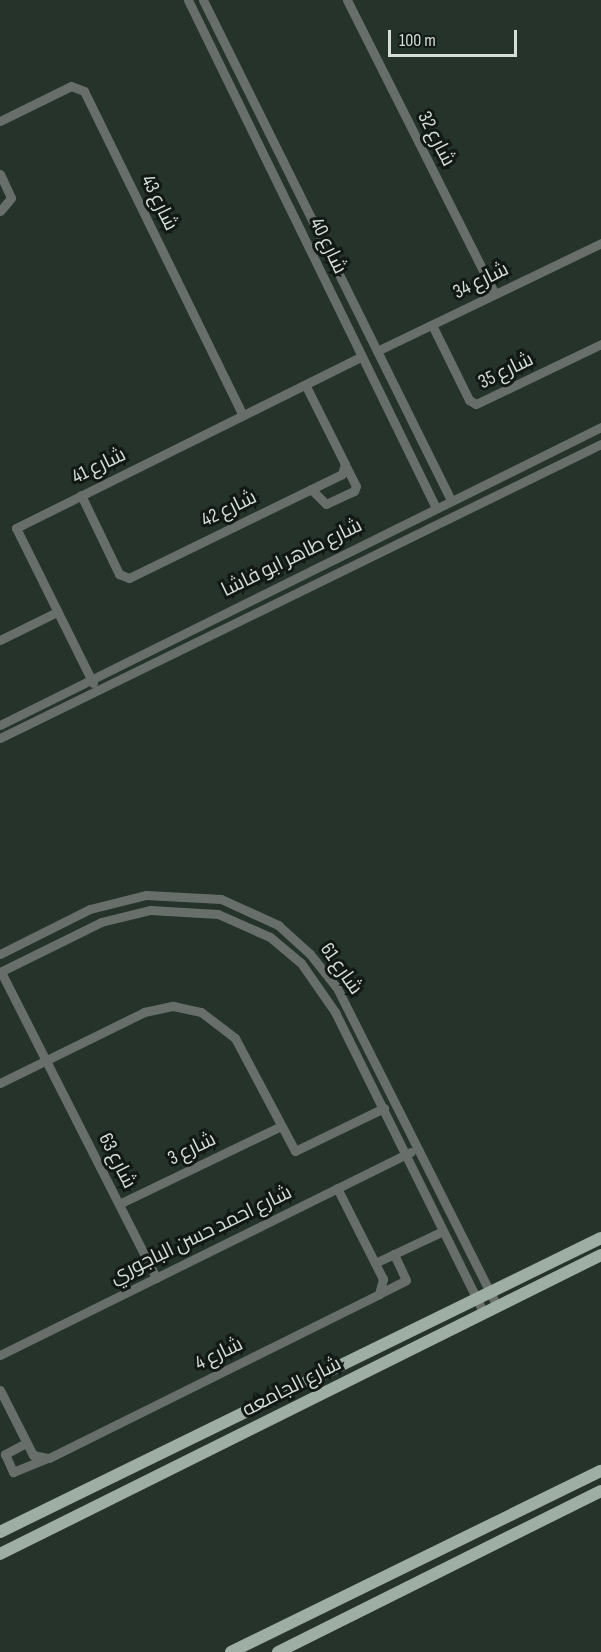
<!DOCTYPE html>
<meta charset="utf-8">
<style>
body{margin:0}
#map{position:relative;width:601px;height:1652px;overflow:hidden;background:#25332b;font-family:"Sofia Sans Condensed",Cairo,sans-serif}
div>[style]{position:absolute}
[style*='--x']{left:calc(var(--x)*1px);top:calc(var(--y)*1px);width:calc(var(--w)*1px);rotate:calc(var(--a)*1deg)}
.minor>*{height:9px;margin:-4.5px;padding:0 4.5px;transform-origin:4.5px;border-radius:4.5px;background:#686f6a}
.major>*{height:12px;margin:-6px;padding:0 6px;transform-origin:6px;border-radius:6px;background:#9faea5}
span{translate:-50% -50%;white-space:nowrap;text-align:center;line-height:1.15;-webkit-text-stroke:6px #121915;paint-order:stroke}
.street-label{font-size:20px;color:#d5ded8}
.scale{position:absolute;left:388px;top:30px;width:129px;height:27px;box-sizing:border-box;border:3px solid #d5ded8;border-top:0;padding-left:8px;font-size:18px;line-height:21px;white-space:nowrap;color:#d5ded8;-webkit-text-stroke:4px #121915;paint-order:stroke}
</style>
<div id="map">
<div class="minor">
<i style="--x:188;--y:0;--w:565;--a:63.98"></i>
<i style="--x:203;--y:0;--w:558;--a:63.62"></i>
<i style="--x:347;--y:0;--w:329;--a:63.3"></i>
<i style="--x:0;--y:121;--w:79;--a:-26.2"></i>
<i style="--x:71;--y:86;--w:14;--a:21"></i>
<i style="--x:84;--y:91;--w:361;--a:63.9"></i>
<i style="--x:0;--y:174;--w:26;--a:65"></i>
<i style="--x:11;--y:198;--w:17;--a:130"></i>
<i style="--x:432;--y:325;--w:84;--a:63.7"></i>
<i style="--x:469;--y:400;--w:8;--a:30"></i>
<i style="--x:476;--y:404;--w:139;--a:-25.6"></i>
<i style="--x:377;--y:351;--w:249;--a:-25.7"></i>
<i style="--x:311;--y:489;--w:21;--a:45"></i>
<i style="--x:326;--y:504;--w:31;--a:-25"></i>
<i style="--x:354;--y:491;--w:5;--a:-68"></i>
<i style="--x:356;--y:486;--w:25;--a:-117"></i>
<i style="--x:81;--y:495;--w:88;--a:64.3"></i>
<i style="--x:119;--y:574;--w:11;--a:22"></i>
<i style="--x:129;--y:578;--w:237;--a:-26"></i>
<i style="--x:342;--y:474;--w:10;--a:-73"></i>
<i style="--x:345;--y:464;--w:89;--a:-116.6"></i>
<i style="--x:0;--y:640;--w:64;--a:-26.2"></i>
<i style="--x:93;--y:683;--w:173;--a:-116.4"></i>
<i style="--x:16;--y:528;--w:386;--a:-26.4"></i>
<i style="--x:0;--y:725;--w:671;--a:-26.37"></i>
<i style="--x:0;--y:738;--w:669;--a:-26.07"></i>
<i style="--x:0;--y:954;--w:101;--a:-26.6"></i>
<i style="--x:90;--y:909;--w:58;--a:-14"></i>
<i style="--x:146;--y:895;--w:75;--a:3.1"></i>
<i style="--x:221;--y:899;--w:63;--a:24.5"></i>
<i style="--x:278;--y:925;--w:43;--a:42.2"></i>
<i style="--x:310;--y:954;--w:43;--a:51.5"></i>
<i style="--x:337;--y:988;--w:356;--a:63.3"></i>
<i style="--x:0;--y:972;--w:113;--a:-26.3"></i>
<i style="--x:101;--y:922;--w:50;--a:-13.8"></i>
<i style="--x:150;--y:910;--w:68;--a:3.4"></i>
<i style="--x:218;--y:914;--w:57;--a:23.9"></i>
<i style="--x:270;--y:937;--w:40;--a:40"></i>
<i style="--x:301;--y:963;--w:60;--a:55.2"></i>
<i style="--x:335;--y:1012;--w:336;--a:63.7"></i>
<i style="--x:1;--y:972;--w:343;--a:63.1"></i>
<i style="--x:0;--y:1083;--w:161;--a:-26.2"></i>
<i style="--x:144;--y:1012;--w:30;--a:-12"></i>
<i style="--x:173;--y:1006;--w:29;--a:12"></i>
<i style="--x:201;--y:1012;--w:43;--a:37.4"></i>
<i style="--x:235;--y:1038;--w:128;--a:62"></i>
<i style="--x:295;--y:1151;--w:99;--a:-25.8"></i>
<i style="--x:119;--y:1204;--w:180;--a:-25.7"></i>
<i style="--x:375;--y:1263;--w:75;--a:-25.2"></i>
<i style="--x:379;--y:1294;--w:30;--a:-27"></i>
<i style="--x:406;--y:1280;--w:29;--a:-115"></i>
<i style="--x:0;--y:1355;--w:458;--a:-26.3"></i>
<i style="--x:0;--y:1390;--w:73;--a:63.1"></i>
<i style="--x:33;--y:1455;--w:16;--a:11"></i>
<i style="--x:49;--y:1458;--w:369;--a:-26.4"></i>
<i style="--x:379;--y:1294;--w:16;--a:-75"></i>
<i style="--x:383;--y:1279;--w:102;--a:-116.8"></i>
<i style="--x:26;--y:1443;--w:24;--a:152"></i>
<i style="--x:5;--y:1454;--w:20;--a:66"></i>
<i style="--x:13;--y:1472;--w:35;--a:-22"></i>
</div>
<div class="major">
<i style="--x:0;--y:1532;--w:669;--a:-26.07"></i>
<i style="--x:0;--y:1554;--w:671;--a:-26.45"></i>
<i style="--x:231;--y:1652;--w:412;--a:-26.1"></i>
<i style="--x:278;--y:1652;--w:361;--a:-26.5"></i>
</div>
<div class="street-label">
<span style="left:436px;top:139px;rotate:63deg">شارع 32</span>
<span style="left:159px;top:203px;rotate:64deg">شارع 43</span>
<span style="left:328px;top:246px;rotate:64deg">شارع 40</span>
<span style="left:481px;top:281px;rotate:-26deg">شارع 34</span>
<span style="left:506px;top:371px;rotate:-26deg">شارع 35</span>
<span style="left:99px;top:466px;rotate:-26deg">شارع 41</span>
<span style="left:229px;top:509px;rotate:-26deg">شارع 42</span>
<span style="left:292px;top:558px;rotate:-26deg">شارع طاهر ابو فاشا</span>
<span style="left:341px;top:969px;rotate:55deg">شارع 61</span>
<span style="left:192px;top:1149px;rotate:-26deg">شارع 3</span>
<span style="left:117px;top:1161px;rotate:63deg">شارع 63</span>
<span style="left:201px;top:1235px;rotate:-26deg">شارع احمد حسن الباجوري</span>
<span style="left:219px;top:1354px;rotate:-26deg">شارع 4</span>
<span style="left:292px;top:1387px;rotate:-27deg">شارع الجامعه</span>
</div>
<div class="scale">100 m</div>
</div>
